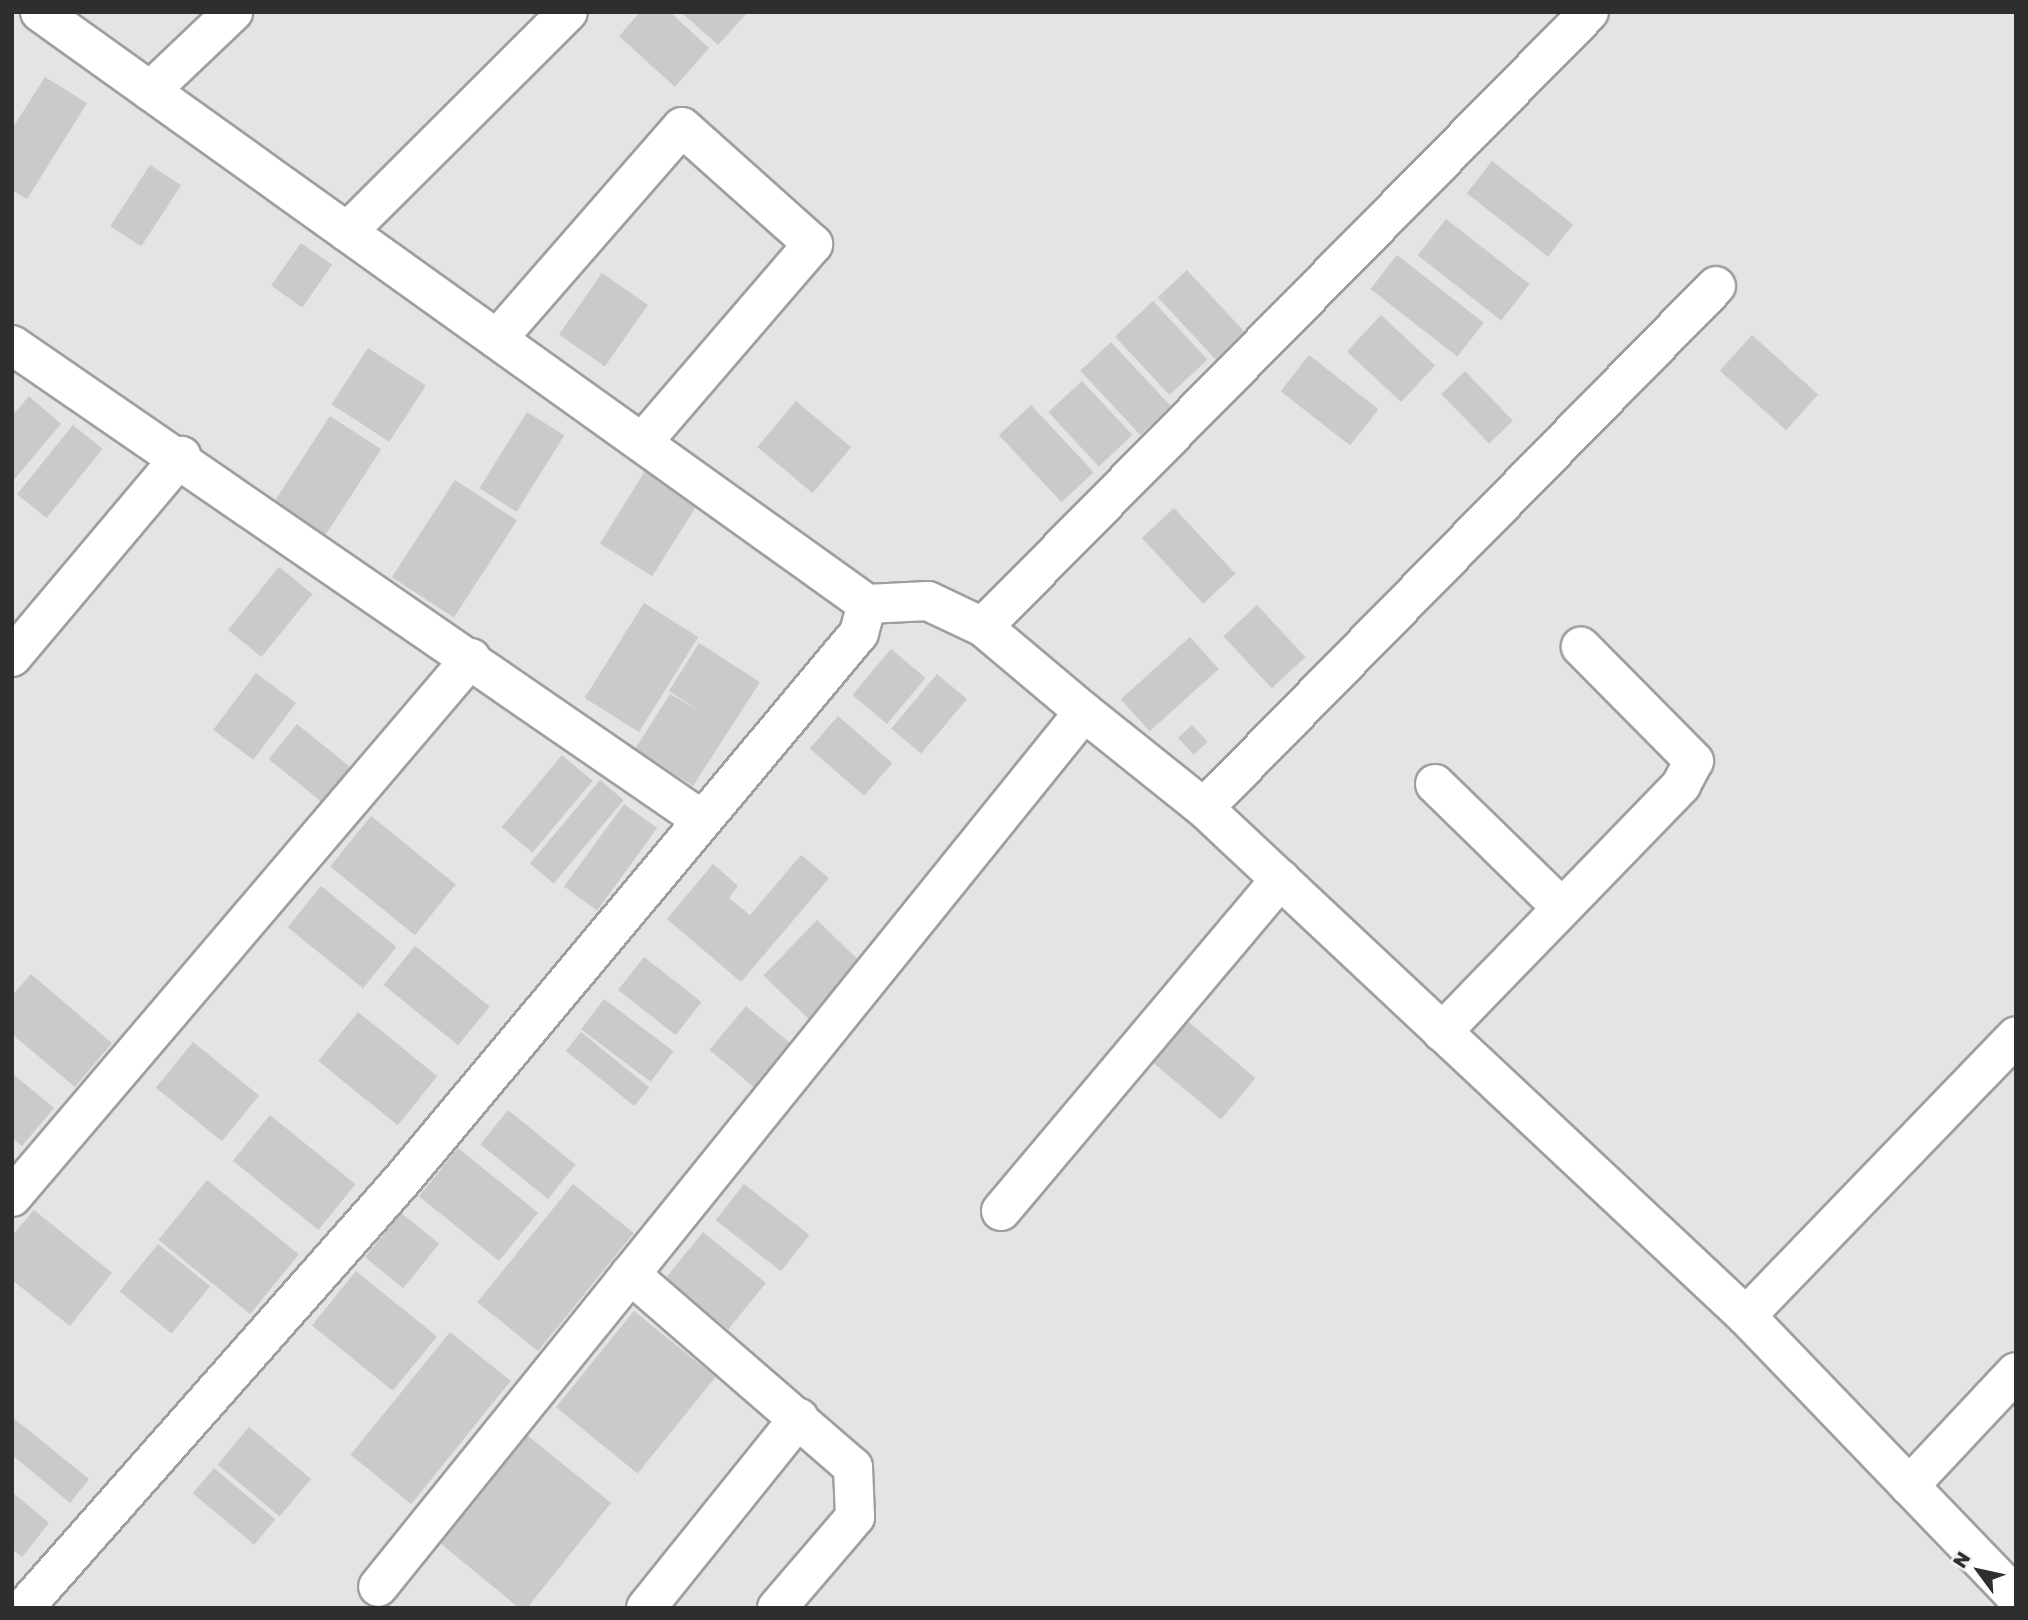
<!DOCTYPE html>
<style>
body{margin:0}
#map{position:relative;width:2028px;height:1620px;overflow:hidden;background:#e3e4e5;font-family:"Golos Text",sans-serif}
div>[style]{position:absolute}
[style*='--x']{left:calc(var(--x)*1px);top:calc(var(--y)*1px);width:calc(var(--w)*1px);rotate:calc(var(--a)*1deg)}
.building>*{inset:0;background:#cbc9ca;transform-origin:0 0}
.roads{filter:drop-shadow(2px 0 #9e9fa0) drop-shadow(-2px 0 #9e9fa0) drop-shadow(0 2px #9e9fa0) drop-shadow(0 -2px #9e9fa0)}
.minor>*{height:38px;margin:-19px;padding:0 19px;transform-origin:19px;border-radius:19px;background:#fff}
span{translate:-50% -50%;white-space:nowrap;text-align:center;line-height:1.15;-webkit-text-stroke:6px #f0f1f2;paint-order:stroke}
.frame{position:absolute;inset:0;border:14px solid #2e2e2f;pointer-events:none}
.north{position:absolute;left:1944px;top:1536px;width:70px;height:70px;-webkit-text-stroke:5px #f0f1f2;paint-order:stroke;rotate:303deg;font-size:19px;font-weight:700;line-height:28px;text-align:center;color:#2e2e2f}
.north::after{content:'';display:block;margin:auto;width:24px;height:32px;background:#2e2e2f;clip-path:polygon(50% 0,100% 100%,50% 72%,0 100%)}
</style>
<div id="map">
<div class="building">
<i style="clip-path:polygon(640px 12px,670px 12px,709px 48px,675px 87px,619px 36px)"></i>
<i style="clip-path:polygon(681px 12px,748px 12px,718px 45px)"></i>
<i style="clip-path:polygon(45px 77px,87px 103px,27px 199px,12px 190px,12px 129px)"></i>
<i style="left:1492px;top:161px;width:103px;height:41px;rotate:38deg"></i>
<i style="left:150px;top:165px;width:37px;height:73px;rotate:33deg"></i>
<i style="left:1446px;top:219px;width:106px;height:46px;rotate:38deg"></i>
<i style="left:301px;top:243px;width:38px;height:52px;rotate:35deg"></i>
<i style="left:1397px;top:255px;width:110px;height:43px;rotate:38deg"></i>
<i style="left:1187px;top:270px;width:87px;height:40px;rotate:47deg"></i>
<i style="left:602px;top:273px;width:56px;height:75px;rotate:35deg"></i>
<i style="left:1153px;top:301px;width:80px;height:52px;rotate:47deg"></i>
<i style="left:1381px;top:315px;width:74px;height:50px;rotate:43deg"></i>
<i style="left:1752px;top:335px;width:89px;height:48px;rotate:42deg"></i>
<i style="left:1111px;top:342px;width:88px;height:42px;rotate:47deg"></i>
<i style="left:368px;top:348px;width:69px;height:67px;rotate:33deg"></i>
<i style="left:1309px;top:355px;width:88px;height:46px;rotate:38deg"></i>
<i style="left:1465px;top:371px;width:69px;height:33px;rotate:46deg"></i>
<i style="left:1082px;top:381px;width:74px;height:46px;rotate:47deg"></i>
<i style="clip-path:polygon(29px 396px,61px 424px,12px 482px,12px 416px)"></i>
<i style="left:796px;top:401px;width:72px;height:60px;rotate:40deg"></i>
<i style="left:1031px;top:405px;width:92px;height:44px;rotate:47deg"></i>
<i style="left:527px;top:412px;width:44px;height:90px;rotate:32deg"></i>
<i style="left:330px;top:416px;width:61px;height:107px;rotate:33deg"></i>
<i style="left:73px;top:425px;width:38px;height:89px;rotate:39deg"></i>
<i style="left:647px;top:468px;width:62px;height:89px;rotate:32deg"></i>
<i style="left:455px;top:480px;width:74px;height:116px;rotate:33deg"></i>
<i style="left:1174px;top:508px;width:90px;height:44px;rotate:47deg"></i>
<i style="left:279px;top:567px;width:43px;height:81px;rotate:39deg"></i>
<i style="left:644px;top:603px;width:64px;height:112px;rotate:32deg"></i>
<i style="left:1257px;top:605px;width:71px;height:46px;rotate:47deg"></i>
<i style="left:1190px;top:637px;width:43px;height:93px;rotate:48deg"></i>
<i style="clip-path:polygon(699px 643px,760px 682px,693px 786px,635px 749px,670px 694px,700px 711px,669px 691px)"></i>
<i style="left:891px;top:649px;width:45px;height:60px;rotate:40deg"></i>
<i style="left:256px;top:673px;width:50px;height:71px;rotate:37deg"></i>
<i style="left:937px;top:674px;width:39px;height:71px;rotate:40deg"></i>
<i style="left:838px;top:716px;width:72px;height:43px;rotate:41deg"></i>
<i style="left:297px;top:724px;width:72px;height:45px;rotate:39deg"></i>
<i style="left:1192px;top:725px;width:23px;height:19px;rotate:47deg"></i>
<i style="left:562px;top:755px;width:40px;height:94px;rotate:40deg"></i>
<i style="left:600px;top:780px;width:31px;height:109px;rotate:40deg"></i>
<i style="left:624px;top:804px;width:41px;height:102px;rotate:36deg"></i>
<i style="left:371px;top:816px;width:109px;height:65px;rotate:39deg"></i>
<i style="clip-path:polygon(801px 855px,829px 878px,741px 982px,667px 919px,713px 864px,738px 886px,729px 898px,750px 915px)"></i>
<i style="left:321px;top:886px;width:97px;height:53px;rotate:39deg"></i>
<i style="left:817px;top:920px;width:69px;height:77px;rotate:44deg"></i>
<i style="left:415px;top:946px;width:96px;height:50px;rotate:39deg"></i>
<i style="left:644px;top:957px;width:73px;height:42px;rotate:38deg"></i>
<i style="clip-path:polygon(31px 974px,112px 1043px,75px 1087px,12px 1034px,12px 996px)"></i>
<i style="left:604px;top:999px;width:87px;height:38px;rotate:37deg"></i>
<i style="left:746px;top:1006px;width:64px;height:57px;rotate:40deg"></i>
<i style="left:358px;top:1012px;width:102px;height:63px;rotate:39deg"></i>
<i style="left:1185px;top:1019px;width:92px;height:54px;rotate:40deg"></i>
<i style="left:581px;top:1032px;width:88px;height:24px;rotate:39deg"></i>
<i style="left:193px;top:1042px;width:85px;height:59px;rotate:39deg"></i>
<i style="clip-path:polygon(12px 1073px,54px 1108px,22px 1146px,12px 1138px)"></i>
<i style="left:508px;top:1110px;width:87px;height:44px;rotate:39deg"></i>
<i style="left:270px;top:1115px;width:110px;height:59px;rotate:39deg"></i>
<i style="left:458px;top:1148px;width:103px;height:62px;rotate:39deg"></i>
<i style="left:207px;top:1180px;width:118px;height:77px;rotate:39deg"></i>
<i style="left:573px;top:1184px;width:78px;height:152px;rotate:39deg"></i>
<i style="left:744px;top:1184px;width:83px;height:46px;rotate:38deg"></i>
<i style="clip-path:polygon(34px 1210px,112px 1273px,70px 1326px,12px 1280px,12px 1236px)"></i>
<i style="left:401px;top:1213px;width:49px;height:57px;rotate:39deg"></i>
<i style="left:703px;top:1232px;width:81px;height:60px;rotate:39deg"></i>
<i style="left:158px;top:1244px;width:67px;height:61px;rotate:39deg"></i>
<i style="left:356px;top:1271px;width:104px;height:70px;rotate:39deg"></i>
<i style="left:634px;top:1311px;width:105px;height:124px;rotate:39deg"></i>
<i style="left:450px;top:1332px;width:78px;height:158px;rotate:39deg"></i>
<i style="clip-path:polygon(12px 1417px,89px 1479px,70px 1503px,12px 1455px)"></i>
<i style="left:249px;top:1427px;width:81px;height:49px;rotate:40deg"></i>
<i style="clip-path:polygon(527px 1435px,611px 1503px,527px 1608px,519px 1608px,440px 1543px)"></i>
<i style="left:214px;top:1468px;width:80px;height:33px;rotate:40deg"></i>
<i style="clip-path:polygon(12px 1492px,49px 1523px,22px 1557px,12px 1549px)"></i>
</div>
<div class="roads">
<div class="minor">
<i style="--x:40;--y:12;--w:1017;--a:35.6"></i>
<i style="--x:867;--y:604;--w:61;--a:-2.8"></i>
<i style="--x:928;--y:601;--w:61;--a:25.3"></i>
<i style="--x:983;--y:627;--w:132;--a:40.1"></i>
<i style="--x:1084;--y:712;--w:1124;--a:128.9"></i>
<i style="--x:150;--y:91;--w:115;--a:-43.6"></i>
<i style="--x:347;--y:232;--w:312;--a:-44.9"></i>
<i style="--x:497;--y:339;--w:281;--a:-48.9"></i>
<i style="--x:682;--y:127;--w:176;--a:41.8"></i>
<i style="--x:813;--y:244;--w:262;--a:130.7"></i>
<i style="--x:12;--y:345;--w:838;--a:34.54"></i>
<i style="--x:983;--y:627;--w:863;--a:-45.42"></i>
<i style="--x:12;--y:657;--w:263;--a:-49.9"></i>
<i style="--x:1084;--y:712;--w:154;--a:38.7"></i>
<i style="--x:1204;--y:808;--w:731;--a:-45.55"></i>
<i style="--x:1435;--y:784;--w:177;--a:44.3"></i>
<i style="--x:1204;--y:808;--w:743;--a:43.15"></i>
<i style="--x:1746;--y:1316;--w:390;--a:46.1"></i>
<i style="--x:1442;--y:1032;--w:344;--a:-45.9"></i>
<i style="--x:1681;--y:785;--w:27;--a:-62"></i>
<i style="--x:1694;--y:761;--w:161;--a:-134.7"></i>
<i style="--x:12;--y:1197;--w:708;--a:-49.58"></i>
<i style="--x:1001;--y:1211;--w:434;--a:-49.9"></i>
<i style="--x:630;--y:1274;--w:295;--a:40.9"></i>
<i style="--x:853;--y:1467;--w:50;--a:87.7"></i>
<i style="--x:855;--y:1517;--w:120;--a:130.6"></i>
<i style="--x:1746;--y:1316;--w:389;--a:-46"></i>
<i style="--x:1909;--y:1486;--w:156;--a:-46.8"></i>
<i style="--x:24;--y:1608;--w:572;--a:-48.54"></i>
<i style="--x:403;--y:1179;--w:711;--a:-50.13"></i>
<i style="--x:859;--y:633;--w:30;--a:-75"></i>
<i style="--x:646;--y:1608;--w:244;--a:-51.2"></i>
</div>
</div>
<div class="frame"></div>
<div class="north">N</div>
</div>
